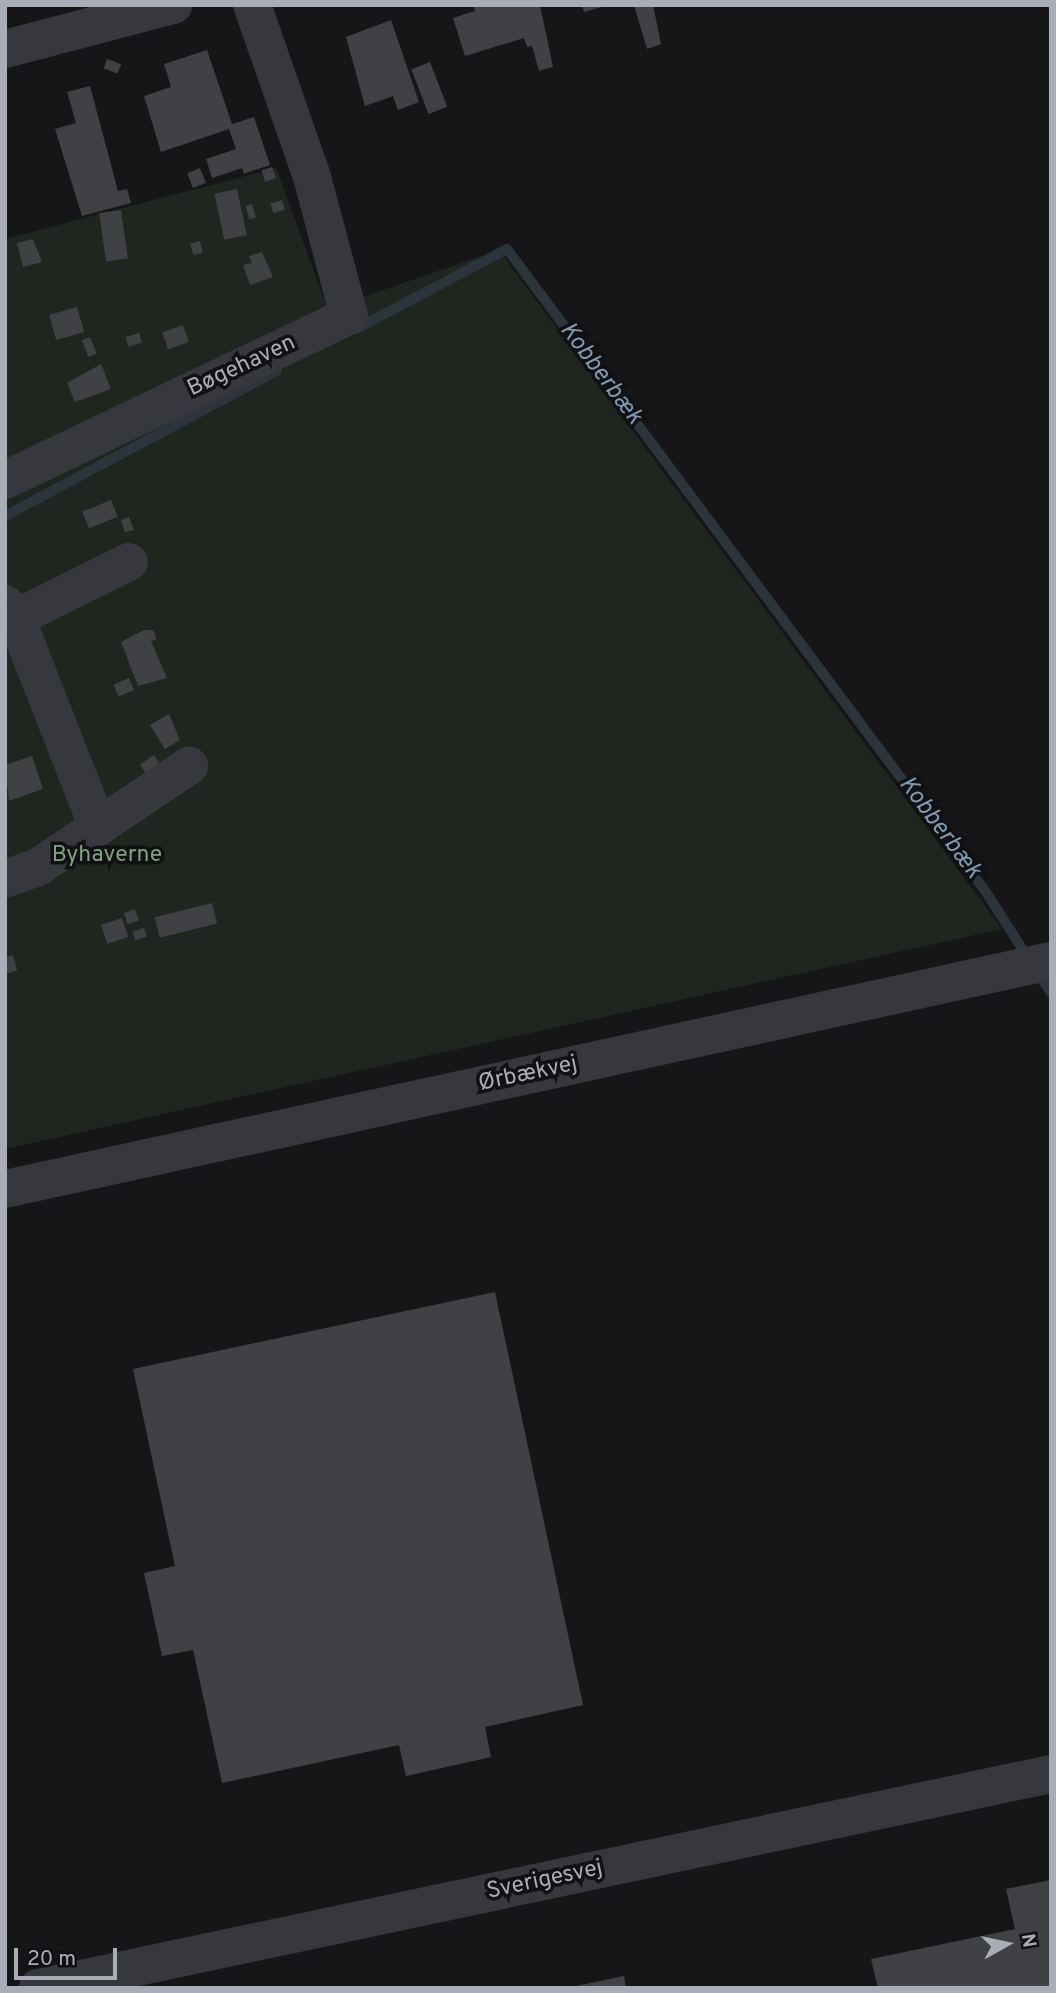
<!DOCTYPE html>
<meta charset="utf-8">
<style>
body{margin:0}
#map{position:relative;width:1056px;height:1993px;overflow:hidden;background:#161618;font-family:Overpass,sans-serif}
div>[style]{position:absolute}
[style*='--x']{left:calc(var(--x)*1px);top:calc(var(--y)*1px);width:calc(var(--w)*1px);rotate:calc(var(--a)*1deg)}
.green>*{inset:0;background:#1e261f}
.stream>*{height:10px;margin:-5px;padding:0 5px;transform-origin:5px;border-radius:5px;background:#2c353c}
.building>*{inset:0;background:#404145;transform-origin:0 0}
.minor>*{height:38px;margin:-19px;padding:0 19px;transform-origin:19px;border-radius:19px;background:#37383d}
span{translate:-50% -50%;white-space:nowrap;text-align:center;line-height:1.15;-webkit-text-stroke:7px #111113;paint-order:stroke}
.street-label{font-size:23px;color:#a8adb8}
.park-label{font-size:23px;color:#7fa381}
.water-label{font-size:24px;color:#7f9bb3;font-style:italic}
.frame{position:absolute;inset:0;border:7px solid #a8adb8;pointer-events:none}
.north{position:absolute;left:972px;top:1909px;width:70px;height:70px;-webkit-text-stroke:5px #111113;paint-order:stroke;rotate:81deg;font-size:19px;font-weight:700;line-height:28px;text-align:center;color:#a8adb8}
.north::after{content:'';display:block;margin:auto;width:24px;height:32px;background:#a8adb8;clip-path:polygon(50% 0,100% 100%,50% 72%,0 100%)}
.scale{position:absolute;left:14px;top:1948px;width:103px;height:32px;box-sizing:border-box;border:4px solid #a8adb8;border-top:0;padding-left:9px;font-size:21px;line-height:24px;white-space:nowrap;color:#a8adb8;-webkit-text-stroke:5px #111113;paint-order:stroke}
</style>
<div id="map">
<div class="green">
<i style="clip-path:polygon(276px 168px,328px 309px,499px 250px,1002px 929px,5px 1149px,5px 239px)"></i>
</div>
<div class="stream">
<i style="--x:356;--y:329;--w:171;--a:-27.9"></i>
<i style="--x:507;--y:249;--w:802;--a:53.32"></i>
<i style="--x:986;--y:892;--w:78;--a:57.5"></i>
<i style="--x:5;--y:516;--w:308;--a:-28.1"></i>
<i style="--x:1037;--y:972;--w:25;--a:56"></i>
</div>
<div class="building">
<i style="clip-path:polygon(474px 5px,540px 5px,553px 67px,539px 71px,532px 46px,527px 47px,524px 38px,465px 56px,453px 18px,475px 11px)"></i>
<i style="clip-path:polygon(582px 5px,605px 5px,605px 6px,584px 12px)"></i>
<i style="clip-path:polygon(634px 5px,653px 5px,661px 44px,647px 49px)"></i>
<i style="clip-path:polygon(391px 20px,419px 102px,398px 110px,393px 96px,365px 106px,346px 37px)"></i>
<i style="clip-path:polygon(207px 50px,232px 124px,254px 117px,270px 165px,244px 174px,242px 168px,212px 178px,206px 159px,236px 149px,229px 129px,161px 152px,144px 96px,171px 87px,164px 64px)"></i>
<i style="left:107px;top:59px;width:15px;height:10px;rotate:20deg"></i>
<i style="left:430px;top:62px;width:48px;height:20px;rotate:69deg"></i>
<i style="clip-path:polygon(90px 86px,118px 191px,127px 189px,131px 203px,82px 216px,55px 129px,76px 123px,67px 92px)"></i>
<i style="clip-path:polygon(272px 167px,276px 178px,265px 182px,262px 170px)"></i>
<i style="left:200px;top:168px;width:16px;height:14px;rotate:68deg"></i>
<i style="left:237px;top:189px;width:47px;height:23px;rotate:78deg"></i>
<i style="left:282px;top:200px;width:10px;height:12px;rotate:73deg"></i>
<i style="left:252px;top:204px;width:14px;height:7px;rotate:73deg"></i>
<i style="left:121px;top:210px;width:49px;height:22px;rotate:82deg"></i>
<i style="clip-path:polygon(33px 239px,42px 262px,23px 267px,17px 243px)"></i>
<i style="left:200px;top:241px;width:12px;height:10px;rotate:76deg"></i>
<i style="clip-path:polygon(262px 252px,273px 277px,250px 285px,243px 265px,252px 263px,249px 256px)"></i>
<i style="left:77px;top:307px;width:26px;height:29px;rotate:74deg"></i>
<i style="left:183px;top:325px;width:18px;height:22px;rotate:71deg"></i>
<i style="left:139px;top:333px;width:10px;height:14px;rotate:73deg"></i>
<i style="left:90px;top:337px;width:18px;height:9px;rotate:68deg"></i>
<i style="clip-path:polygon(101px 364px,111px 389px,75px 402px,67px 383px)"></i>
<i style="left:111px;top:500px;width:18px;height:31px;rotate:68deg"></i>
<i style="clip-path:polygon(129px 517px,134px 530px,125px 532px,121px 520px)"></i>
<i style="clip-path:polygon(144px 630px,153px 630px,157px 639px,151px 641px,167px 678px,138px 686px,121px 642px)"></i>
<i style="left:129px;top:678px;width:13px;height:17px;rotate:67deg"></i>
<i style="clip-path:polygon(169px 714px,180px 740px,165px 749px,150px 725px)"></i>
<i style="left:154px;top:755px;width:11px;height:17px;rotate:56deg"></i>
<i style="clip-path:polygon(32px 756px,43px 789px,9px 801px,5px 765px)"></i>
<i style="left:212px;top:903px;width:21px;height:59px;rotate:76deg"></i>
<i style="left:135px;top:909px;width:12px;height:12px;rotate:70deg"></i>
<i style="left:122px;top:918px;width:20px;height:22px;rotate:72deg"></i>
<i style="left:144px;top:928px;width:9px;height:12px;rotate:72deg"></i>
<i style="clip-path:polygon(13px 955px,17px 971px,5px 974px,5px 957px)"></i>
<i style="clip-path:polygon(495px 1292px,583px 1705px,485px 1727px,491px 1757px,406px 1776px,399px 1745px,222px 1783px,193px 1650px,162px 1656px,144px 1573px,175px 1566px,133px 1369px)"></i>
<i style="clip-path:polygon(1051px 1880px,1051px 1988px,878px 1988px,871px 1959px,1015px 1929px,1006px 1889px)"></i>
<i style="clip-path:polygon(624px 1976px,626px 1988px,571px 1988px,571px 1987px)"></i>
</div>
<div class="minor">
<i style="--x:5;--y:49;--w:174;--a:-14.7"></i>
<i style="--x:5;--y:480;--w:381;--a:-25.5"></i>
<i style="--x:349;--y:316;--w:144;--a:-104.9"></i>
<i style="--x:312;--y:177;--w:182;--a:-109.2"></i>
<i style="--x:5;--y:604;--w:18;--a:52"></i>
<i style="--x:16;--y:618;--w:225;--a:68.6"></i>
<i style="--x:16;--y:618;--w:126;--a:-26.4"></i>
<i style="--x:5;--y:879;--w:35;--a:-20"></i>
<i style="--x:38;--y:867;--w:182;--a:-33.8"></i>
<i style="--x:5;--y:1189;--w:1071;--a:-12.3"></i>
<i style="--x:38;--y:1988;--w:1035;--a:-11.93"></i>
</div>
<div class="street-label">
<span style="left:242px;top:367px;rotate:-25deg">Bøgehaven</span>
<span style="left:528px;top:1075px;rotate:-12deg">Ørbækvej</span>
<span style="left:545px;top:1881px;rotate:-12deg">Sverigesvej</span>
</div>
<div class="park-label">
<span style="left:107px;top:856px">Byhaverne</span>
</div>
<div class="water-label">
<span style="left:600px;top:374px;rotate:53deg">Kobberbæk</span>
<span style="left:939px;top:828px;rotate:53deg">Kobberbæk</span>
</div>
<div class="frame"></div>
<div class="north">N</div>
<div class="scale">20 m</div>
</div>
